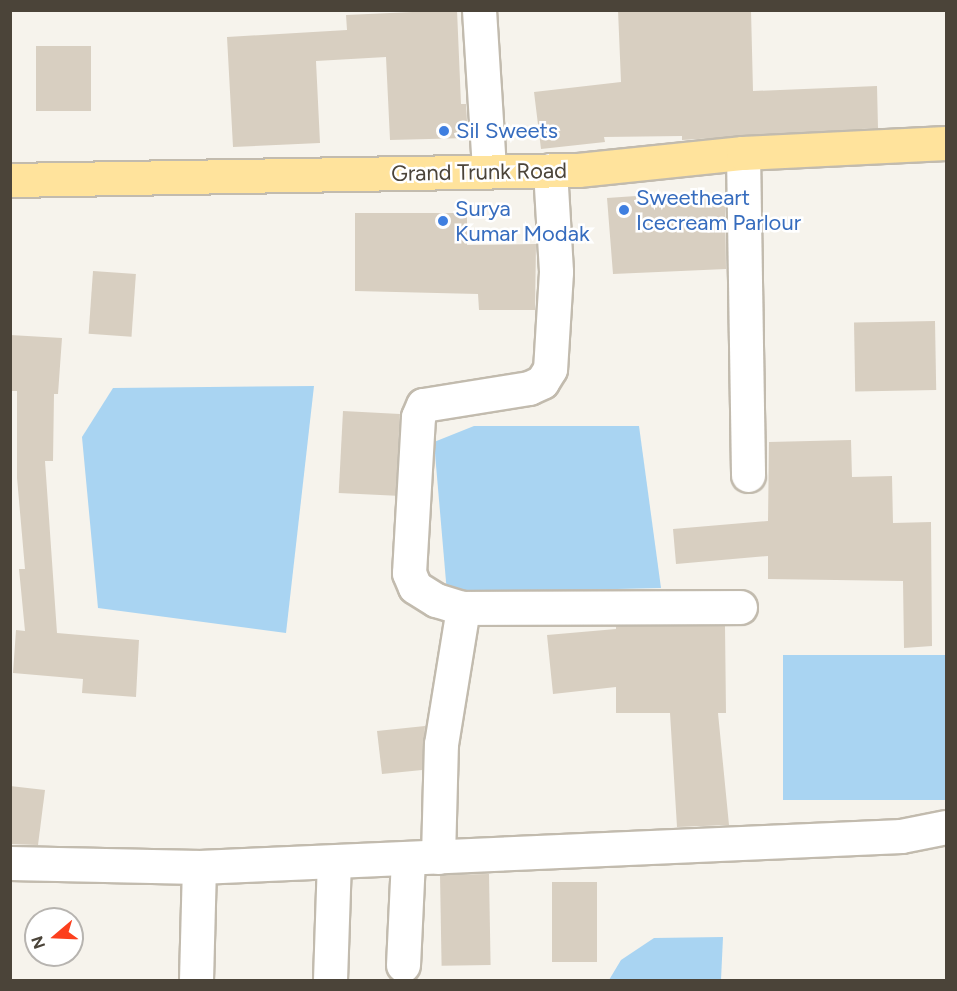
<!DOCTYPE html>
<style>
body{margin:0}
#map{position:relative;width:957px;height:991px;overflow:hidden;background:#f6f3ec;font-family:Figtree,sans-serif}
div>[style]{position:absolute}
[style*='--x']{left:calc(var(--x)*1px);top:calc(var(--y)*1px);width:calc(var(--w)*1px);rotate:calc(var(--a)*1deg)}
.water>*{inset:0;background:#a9d4f2;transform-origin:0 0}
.building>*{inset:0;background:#d8cfc1;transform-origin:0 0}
.roads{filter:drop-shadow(2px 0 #c2bbae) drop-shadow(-2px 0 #c2bbae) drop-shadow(0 2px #c2bbae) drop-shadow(0 -2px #c2bbae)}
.street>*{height:33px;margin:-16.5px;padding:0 16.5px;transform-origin:16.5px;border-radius:16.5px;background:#fff}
.primary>*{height:33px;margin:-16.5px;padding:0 16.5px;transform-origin:16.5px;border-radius:16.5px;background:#ffe39c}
.dots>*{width:16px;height:16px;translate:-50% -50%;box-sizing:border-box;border:3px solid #fff;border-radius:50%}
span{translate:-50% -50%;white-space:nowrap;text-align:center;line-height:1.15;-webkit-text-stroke:5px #fff;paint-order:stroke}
.shop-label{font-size:22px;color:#366cbe}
.left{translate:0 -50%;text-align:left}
.street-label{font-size:22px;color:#4b4439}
.frame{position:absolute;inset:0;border:12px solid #4b4439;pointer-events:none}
.north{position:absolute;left:24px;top:907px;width:60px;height:60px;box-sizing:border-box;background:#fff;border:2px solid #b7b4b0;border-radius:50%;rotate:251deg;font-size:16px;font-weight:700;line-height:24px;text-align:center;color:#4b4439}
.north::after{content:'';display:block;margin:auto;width:21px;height:27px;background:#fc3f1d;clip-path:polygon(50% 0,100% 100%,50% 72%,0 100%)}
</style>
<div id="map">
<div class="water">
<i style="clip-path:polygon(314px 386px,286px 633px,98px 608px,82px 437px,113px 388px)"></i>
<i style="clip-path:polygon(474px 426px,639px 426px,661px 588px,447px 593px,434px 442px)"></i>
<i style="left:946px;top:655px;width:145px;height:163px;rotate:90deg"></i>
<i style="clip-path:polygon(723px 937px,721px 980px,609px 980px,621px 960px,654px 938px)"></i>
</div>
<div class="building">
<i style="clip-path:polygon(457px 10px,461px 104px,466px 104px,468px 138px,390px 140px,386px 57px,316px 61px,320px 143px,233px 147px,227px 37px,347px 30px,346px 15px)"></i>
<i style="clip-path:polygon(618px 10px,751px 10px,753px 91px,877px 86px,878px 128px,682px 140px,682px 136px,604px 137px,605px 142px,541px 149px,534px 92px,621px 82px)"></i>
<i style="left:36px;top:46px;width:55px;height:65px"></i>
<i style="clip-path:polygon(636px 196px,636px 201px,725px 196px,726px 269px,613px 274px,607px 198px)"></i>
<i style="clip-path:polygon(355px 213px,467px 213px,467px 245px,536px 244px,535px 310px,479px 310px,478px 294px,355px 291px)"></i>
<i style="left:93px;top:271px;width:43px;height:63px;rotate:4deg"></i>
<i style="left:935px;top:321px;width:69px;height:81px;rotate:89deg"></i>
<i style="clip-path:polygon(10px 335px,62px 338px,58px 394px,54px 394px,53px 461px,45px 461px,57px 633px,139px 640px,136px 697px,82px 693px,83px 679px,13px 673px,16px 630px,25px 631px,19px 569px,25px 569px,17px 478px,17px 391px,10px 391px)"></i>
<i style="left:343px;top:411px;width:57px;height:82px;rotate:3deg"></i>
<i style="clip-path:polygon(851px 440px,852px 477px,892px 476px,893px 523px,931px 522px,932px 646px,904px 648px,903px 581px,768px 579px,768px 556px,676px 564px,673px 529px,768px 521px,769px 442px)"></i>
<i style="clip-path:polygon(616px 626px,725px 626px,726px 713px,718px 713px,729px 825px,677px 827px,670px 713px,616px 713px,616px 687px,553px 694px,547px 635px,616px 629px)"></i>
<i style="clip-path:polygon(425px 726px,422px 770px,382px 774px,377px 731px)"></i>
<i style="clip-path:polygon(10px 786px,45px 790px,38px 845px,10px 844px)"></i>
<i style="left:489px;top:874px;width:91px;height:49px;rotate:89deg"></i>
<i style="left:552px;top:882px;width:45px;height:80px"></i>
</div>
<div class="roads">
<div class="street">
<i style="--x:479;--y:10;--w:161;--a:86.4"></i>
<i style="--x:743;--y:153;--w:322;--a:89.1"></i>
<i style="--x:550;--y:170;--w:102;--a:86.6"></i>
<i style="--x:556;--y:272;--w:97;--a:93.5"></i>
<i style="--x:550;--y:369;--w:15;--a:122"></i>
<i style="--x:542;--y:382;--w:14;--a:155"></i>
<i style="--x:529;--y:388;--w:107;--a:170.9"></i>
<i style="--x:423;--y:405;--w:13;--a:113"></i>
<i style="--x:418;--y:417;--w:156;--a:93.3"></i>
<i style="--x:409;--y:573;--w:15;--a:67"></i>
<i style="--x:415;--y:587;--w:25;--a:32"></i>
<i style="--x:436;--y:600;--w:28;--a:17"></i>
<i style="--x:463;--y:608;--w:277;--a:-0.2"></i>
<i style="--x:438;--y:857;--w:113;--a:-88.5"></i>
<i style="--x:441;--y:744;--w:138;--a:-80.8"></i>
<i style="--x:10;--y:863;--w:189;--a:1.2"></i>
<i style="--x:199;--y:867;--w:703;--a:-2.53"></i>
<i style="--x:901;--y:836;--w:46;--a:-11.3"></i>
<i style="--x:403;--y:965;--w:107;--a:-87.3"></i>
<i style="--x:196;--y:980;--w:113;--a:-88.5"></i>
<i style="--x:330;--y:980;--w:118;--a:-88.1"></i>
</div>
<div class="primary">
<i style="--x:10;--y:180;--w:568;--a:-1.01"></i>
<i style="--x:578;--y:170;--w:166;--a:-5.9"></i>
<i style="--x:743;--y:153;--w:203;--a:-2.8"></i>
</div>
</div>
<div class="dots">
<i style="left:444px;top:131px;background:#3f7fe0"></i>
<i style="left:624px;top:210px;background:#3f7fe0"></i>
<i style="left:443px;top:221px;background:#3f7fe0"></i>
</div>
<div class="shop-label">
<span class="left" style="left:456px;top:131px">Sil Sweets</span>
<span class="left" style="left:636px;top:210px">Sweetheart<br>Icecream Parlour</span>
<span class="left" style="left:455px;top:221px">Surya<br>Kumar Modak</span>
</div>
<div class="street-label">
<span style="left:479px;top:172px;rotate:-1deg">Grand Trunk Road</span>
</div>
<div class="frame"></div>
<div class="north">N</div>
</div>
